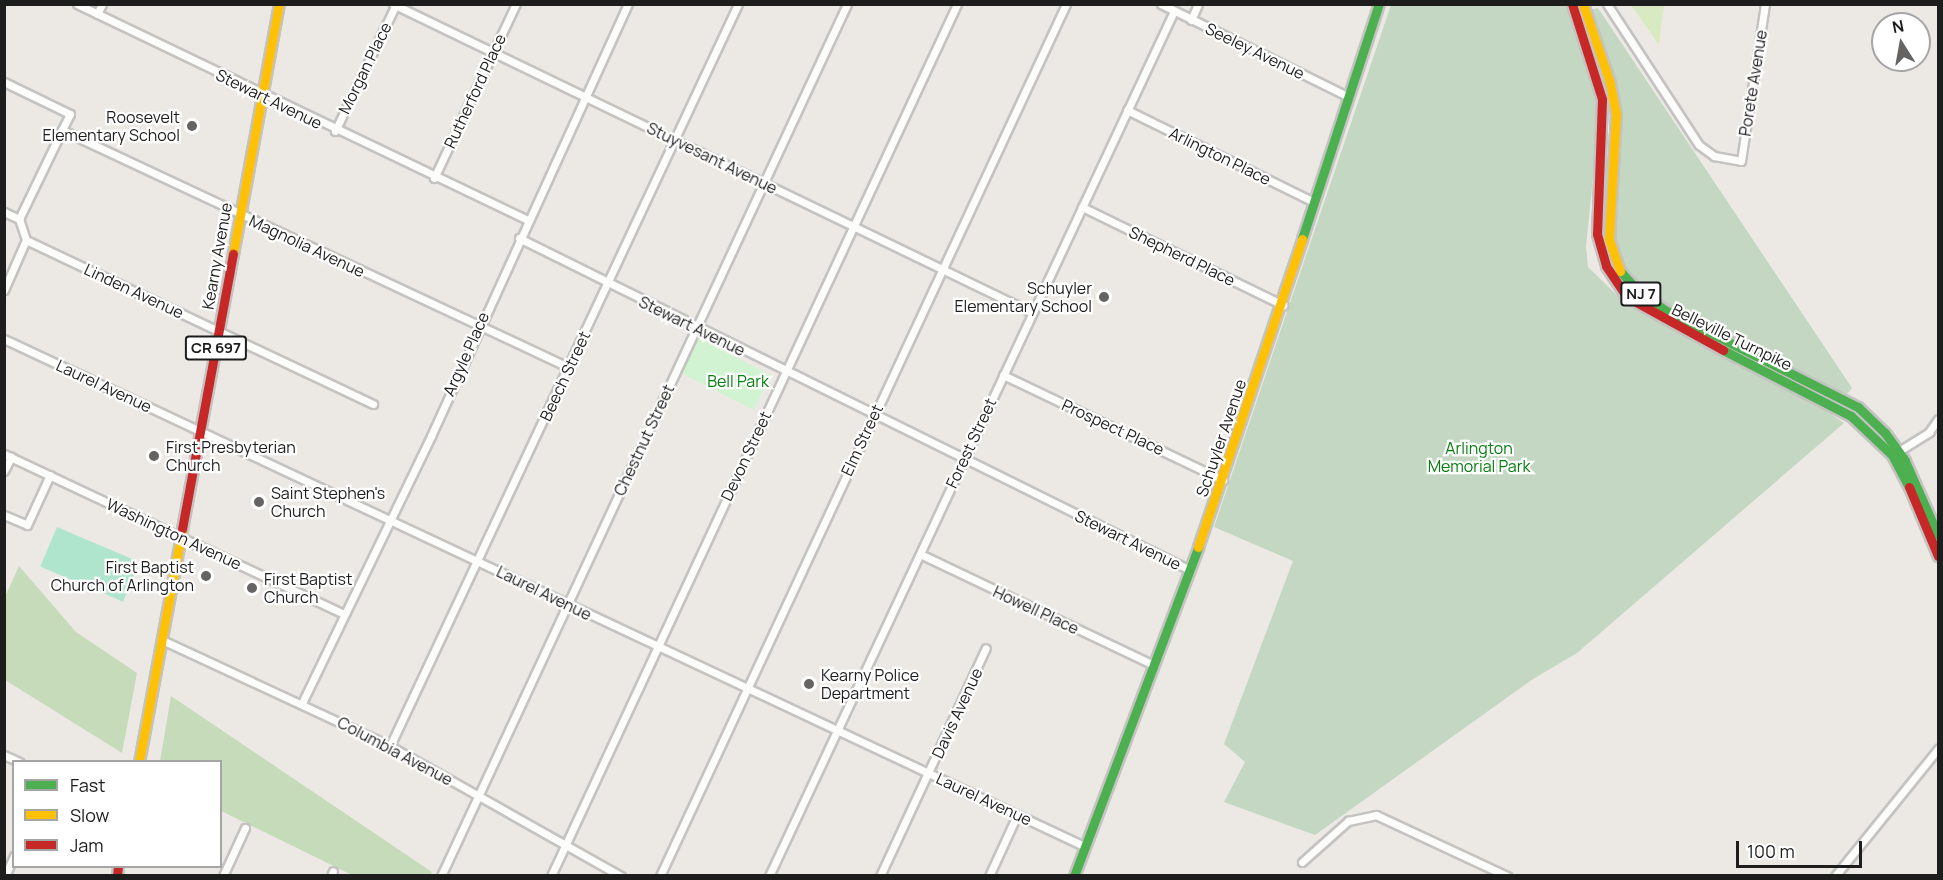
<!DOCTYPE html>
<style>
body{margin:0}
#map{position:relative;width:1943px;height:880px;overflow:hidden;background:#ece9e5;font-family:Manrope,sans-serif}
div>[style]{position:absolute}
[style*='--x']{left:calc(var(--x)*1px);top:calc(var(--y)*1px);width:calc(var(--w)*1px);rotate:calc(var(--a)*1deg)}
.grass>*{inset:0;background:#d8eac2}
.forest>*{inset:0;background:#c6dbb9}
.cemetery>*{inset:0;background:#c3d7c3}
.park>*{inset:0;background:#d2f3d1;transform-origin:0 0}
.pitch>*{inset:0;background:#afe5cd;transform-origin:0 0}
.roads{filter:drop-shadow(2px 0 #c4c3c1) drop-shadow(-2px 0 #c4c3c1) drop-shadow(0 2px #c4c3c1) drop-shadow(0 -2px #c4c3c1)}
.street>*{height:7px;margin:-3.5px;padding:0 3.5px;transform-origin:3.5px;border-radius:3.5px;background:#fcfcfb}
.fast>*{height:9px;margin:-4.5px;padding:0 4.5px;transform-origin:4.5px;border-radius:4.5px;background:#4caf50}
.slow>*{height:9px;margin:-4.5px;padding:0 4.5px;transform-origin:4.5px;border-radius:4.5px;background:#ffc107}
.jam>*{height:9px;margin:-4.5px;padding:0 4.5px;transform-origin:4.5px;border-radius:4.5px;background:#c62828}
.dots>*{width:16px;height:16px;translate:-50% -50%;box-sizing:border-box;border:3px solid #fff;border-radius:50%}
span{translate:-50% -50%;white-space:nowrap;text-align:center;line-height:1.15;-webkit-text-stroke:4.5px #fff;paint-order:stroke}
.shield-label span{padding:2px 4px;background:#fff;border:2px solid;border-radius:4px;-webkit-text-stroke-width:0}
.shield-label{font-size:15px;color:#1d1d1d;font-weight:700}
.street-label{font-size:16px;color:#1d1d1d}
.poi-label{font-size:16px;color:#1d1d1d}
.right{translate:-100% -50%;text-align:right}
.left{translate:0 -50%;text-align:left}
.park-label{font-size:16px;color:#077e10}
.frame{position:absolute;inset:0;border:6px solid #1d1d1d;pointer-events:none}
.legend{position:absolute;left:12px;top:760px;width:210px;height:108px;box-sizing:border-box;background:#fff;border:2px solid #a5a5a5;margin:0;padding:8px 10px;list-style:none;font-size:18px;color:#1d1d1d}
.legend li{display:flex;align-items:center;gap:12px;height:30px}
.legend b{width:30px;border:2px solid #a5a5a5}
.north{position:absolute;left:1871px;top:12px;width:60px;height:60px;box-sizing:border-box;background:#fff;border:2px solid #a5a5a5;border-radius:50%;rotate:349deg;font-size:16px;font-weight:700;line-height:24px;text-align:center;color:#1d1d1d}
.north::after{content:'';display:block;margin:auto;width:21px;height:27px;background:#656463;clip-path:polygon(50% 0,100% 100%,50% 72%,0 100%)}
.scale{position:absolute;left:1736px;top:841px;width:126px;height:27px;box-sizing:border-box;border:3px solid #1d1d1d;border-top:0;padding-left:8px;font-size:18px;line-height:21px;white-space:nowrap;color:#1d1d1d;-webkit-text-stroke:4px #fff;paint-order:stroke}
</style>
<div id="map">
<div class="grass">
<i style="clip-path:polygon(1631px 5px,1664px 5px,1659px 45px)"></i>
</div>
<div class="forest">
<i style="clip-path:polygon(19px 566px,76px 632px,137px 673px,122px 753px,5px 680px,5px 597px)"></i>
<i style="clip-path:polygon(171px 696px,432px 872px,430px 875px,352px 875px,221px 811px,220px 762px,160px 761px)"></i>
</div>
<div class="cemetery">
<i style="clip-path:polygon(1391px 5px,1567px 5px,1597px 97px,1599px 119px,1586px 246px,1588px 267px,1621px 299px,1660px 323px,1817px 404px,1844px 423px,1577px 653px,1533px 679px,1315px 835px,1224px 802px,1245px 762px,1224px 744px,1293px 561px,1214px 527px)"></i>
<i style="clip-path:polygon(1598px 8px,1852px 388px,1847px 394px,1671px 306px,1644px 290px,1619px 260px,1613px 239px,1620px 105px,1590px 10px)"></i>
</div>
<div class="park">
<i style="left:698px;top:338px;width:82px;height:39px;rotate:27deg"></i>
</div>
<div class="pitch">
<i style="left:57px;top:527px;width:90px;height:43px;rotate:23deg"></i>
</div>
<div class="roads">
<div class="street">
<i style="--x:77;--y:4;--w:499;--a:25.6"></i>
<i style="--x:393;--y:4;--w:708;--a:25.77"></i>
<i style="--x:1161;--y:4;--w:210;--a:26.3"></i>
<i style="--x:1607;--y:4;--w:168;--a:56.9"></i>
<i style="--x:1699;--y:145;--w:19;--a:36"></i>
<i style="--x:1714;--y:156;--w:27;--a:10"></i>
<i style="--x:1741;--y:161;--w:159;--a:-81.3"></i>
<i style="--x:97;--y:14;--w:11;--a:-63"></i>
<i style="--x:1191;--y:20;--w:17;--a:-66"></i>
<i style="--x:4;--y:82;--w:73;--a:25.9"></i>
<i style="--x:70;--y:114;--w:18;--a:117"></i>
<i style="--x:62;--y:130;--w:561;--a:25.1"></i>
<i style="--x:1127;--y:110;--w:208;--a:26.2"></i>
<i style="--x:335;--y:131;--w:141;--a:-64.3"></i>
<i style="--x:434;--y:178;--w:192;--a:-64.8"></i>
<i style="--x:1082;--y:207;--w:224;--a:26"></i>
<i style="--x:4;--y:212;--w:17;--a:25"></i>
<i style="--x:519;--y:238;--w:749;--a:26.33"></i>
<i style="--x:26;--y:240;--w:384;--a:25.3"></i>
<i style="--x:4;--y:290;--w:55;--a:-66.3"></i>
<i style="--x:26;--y:240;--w:22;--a:-108"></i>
<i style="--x:19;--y:219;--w:99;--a:-64.2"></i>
<i style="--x:4;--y:339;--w:1193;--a:25.15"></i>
<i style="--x:1003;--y:375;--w:244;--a:25.5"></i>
<i style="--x:1899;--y:451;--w:36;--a:-32"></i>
<i style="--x:1929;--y:432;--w:16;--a:-55"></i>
<i style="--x:4;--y:454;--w:376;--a:25.2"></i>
<i style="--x:4;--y:471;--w:16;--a:-63"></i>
<i style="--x:4;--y:515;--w:25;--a:23"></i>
<i style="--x:27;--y:525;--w:55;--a:-65.3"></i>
<i style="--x:920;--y:554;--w:259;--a:25.4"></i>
<i style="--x:162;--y:640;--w:251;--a:24.9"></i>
<i style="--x:390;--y:746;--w:265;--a:29.4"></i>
<i style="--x:302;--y:703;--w:297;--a:-64.2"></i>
<i style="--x:431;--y:436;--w:475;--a:-65.5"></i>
<i style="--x:390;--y:746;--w:820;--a:-64.87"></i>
<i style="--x:4;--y:755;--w:17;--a:25"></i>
<i style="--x:1302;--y:862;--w:62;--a:-41.7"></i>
<i style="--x:1348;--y:821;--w:29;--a:-12"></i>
<i style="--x:1376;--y:815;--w:145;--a:25"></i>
<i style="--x:5;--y:876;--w:22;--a:-66"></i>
<i style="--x:223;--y:876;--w:53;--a:-65.4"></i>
<i style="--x:331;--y:876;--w:5;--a:-68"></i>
<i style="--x:441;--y:876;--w:962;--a:-65.03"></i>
<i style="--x:551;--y:876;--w:962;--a:-65.03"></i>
<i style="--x:660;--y:876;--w:962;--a:-65.03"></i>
<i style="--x:769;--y:876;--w:955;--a:-64.91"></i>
<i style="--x:880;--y:876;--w:251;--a:-65.1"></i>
<i style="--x:989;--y:876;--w:67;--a:-65.3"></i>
<i style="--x:1835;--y:876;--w:164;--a:-51"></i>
</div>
<div class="fast">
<i style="--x:1302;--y:239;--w:247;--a:-71.9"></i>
<i style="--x:1620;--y:271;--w:27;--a:48"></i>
<i style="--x:1638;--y:291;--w:35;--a:35"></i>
<i style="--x:1667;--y:311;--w:214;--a:26.7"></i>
<i style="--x:1858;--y:407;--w:37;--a:44"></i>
<i style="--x:1885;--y:433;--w:34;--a:54"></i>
<i style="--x:1905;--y:461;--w:81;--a:66"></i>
<i style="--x:1723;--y:350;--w:144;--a:27.3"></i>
<i style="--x:1851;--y:416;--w:57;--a:43.6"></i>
<i style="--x:1892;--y:455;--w:36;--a:62"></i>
<i style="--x:1074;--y:876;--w:352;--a:-69.3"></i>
</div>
<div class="slow">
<i style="--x:1583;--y:4;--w:83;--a:71.1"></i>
<i style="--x:1610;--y:83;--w:32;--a:79"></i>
<i style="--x:1616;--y:114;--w:125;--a:93.2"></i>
<i style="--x:1609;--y:239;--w:34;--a:71"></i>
<i style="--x:233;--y:254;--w:254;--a:-79.6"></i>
<i style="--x:1198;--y:547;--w:325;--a:-71.3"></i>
<i style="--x:139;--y:762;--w:237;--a:-79.5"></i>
</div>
<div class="jam">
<i style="--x:1572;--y:4;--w:100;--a:72.5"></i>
<i style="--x:1602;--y:99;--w:135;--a:92.1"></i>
<i style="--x:1597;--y:234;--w:33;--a:74"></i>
<i style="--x:1606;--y:266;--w:37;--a:56"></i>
<i style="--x:1627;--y:297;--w:110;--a:28.9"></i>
<i style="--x:1909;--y:487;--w:75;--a:67.2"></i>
<i style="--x:182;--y:529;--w:280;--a:-79.5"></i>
<i style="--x:117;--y:876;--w:10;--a:-84"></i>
</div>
</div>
<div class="dots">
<i style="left:192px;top:126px;background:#656463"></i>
<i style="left:1104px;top:297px;background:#656463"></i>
<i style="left:154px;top:456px;background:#656463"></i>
<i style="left:259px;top:502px;background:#656463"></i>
<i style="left:206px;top:576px;background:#656463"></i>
<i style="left:252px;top:588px;background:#656463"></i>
<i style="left:809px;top:684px;background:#656463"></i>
</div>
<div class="shield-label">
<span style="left:1641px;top:294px">NJ 7</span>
<span style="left:216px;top:348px">CR 697</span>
</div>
<div class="street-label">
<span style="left:1255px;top:51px;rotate:26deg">Seeley Avenue</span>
<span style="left:365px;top:68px;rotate:-64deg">Morgan Place</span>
<span style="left:1753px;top:83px;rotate:-81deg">Porete Avenue</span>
<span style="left:475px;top:91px;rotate:-65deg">Rutherford Place</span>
<span style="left:269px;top:99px;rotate:26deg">Stewart Avenue</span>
<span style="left:1220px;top:156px;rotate:26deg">Arlington Place</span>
<span style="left:712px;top:158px;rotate:26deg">Stuyvesant Avenue</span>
<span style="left:307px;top:246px;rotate:25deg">Magnolia Avenue</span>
<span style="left:217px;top:256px;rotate:-80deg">Kearny Avenue</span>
<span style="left:1182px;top:256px;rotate:26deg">Shepherd Place</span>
<span style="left:134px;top:291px;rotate:25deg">Linden Avenue</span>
<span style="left:692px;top:326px;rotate:26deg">Stewart Avenue</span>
<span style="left:1732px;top:337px;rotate:26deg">Belleville Turnpike</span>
<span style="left:466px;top:354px;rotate:-66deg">Argyle Place</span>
<span style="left:565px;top:376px;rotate:-65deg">Beech Street</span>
<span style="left:104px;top:386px;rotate:25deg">Laurel Avenue</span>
<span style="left:1113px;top:427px;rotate:25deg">Prospect Place</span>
<span style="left:1221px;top:438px;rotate:-71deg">Schuyler Avenue</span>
<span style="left:644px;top:440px;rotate:-65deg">Chestnut Street</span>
<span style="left:862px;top:440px;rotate:-65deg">Elm Street</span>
<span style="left:971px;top:443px;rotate:-65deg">Forest Street</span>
<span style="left:746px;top:456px;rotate:-65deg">Devon Street</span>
<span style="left:174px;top:534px;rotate:25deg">Washington Avenue</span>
<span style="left:1128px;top:540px;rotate:26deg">Stewart Avenue</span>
<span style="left:544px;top:593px;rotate:26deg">Laurel Avenue</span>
<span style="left:1036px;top:610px;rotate:25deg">Howell Place</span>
<span style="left:957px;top:713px;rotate:-65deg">Davis Avenue</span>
<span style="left:395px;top:751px;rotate:28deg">Columbia Avenue</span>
<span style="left:984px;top:799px;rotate:25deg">Laurel Avenue</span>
</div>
<div class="poi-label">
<span class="right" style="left:180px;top:126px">Roosevelt<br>Elementary School</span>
<span class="right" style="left:1092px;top:297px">Schuyler<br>Elementary School</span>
<span class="left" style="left:166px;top:456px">First Presbyterian<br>Church</span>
<span class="left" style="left:271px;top:502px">Saint Stephen's<br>Church</span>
<span class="right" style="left:194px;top:576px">First Baptist<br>Church of Arlington</span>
<span class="left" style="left:264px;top:588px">First Baptist<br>Church</span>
<span class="left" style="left:821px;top:684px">Kearny Police<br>Department</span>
</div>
<div class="park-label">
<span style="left:738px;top:381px">Bell Park</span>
<span style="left:1479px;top:457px">Arlington<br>Memorial Park</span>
</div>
<div class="frame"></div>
<ul class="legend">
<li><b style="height:8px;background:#4caf50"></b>Fast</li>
<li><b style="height:8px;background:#ffc107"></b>Slow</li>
<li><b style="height:8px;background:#c62828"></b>Jam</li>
</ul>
<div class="north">N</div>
<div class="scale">100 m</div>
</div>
